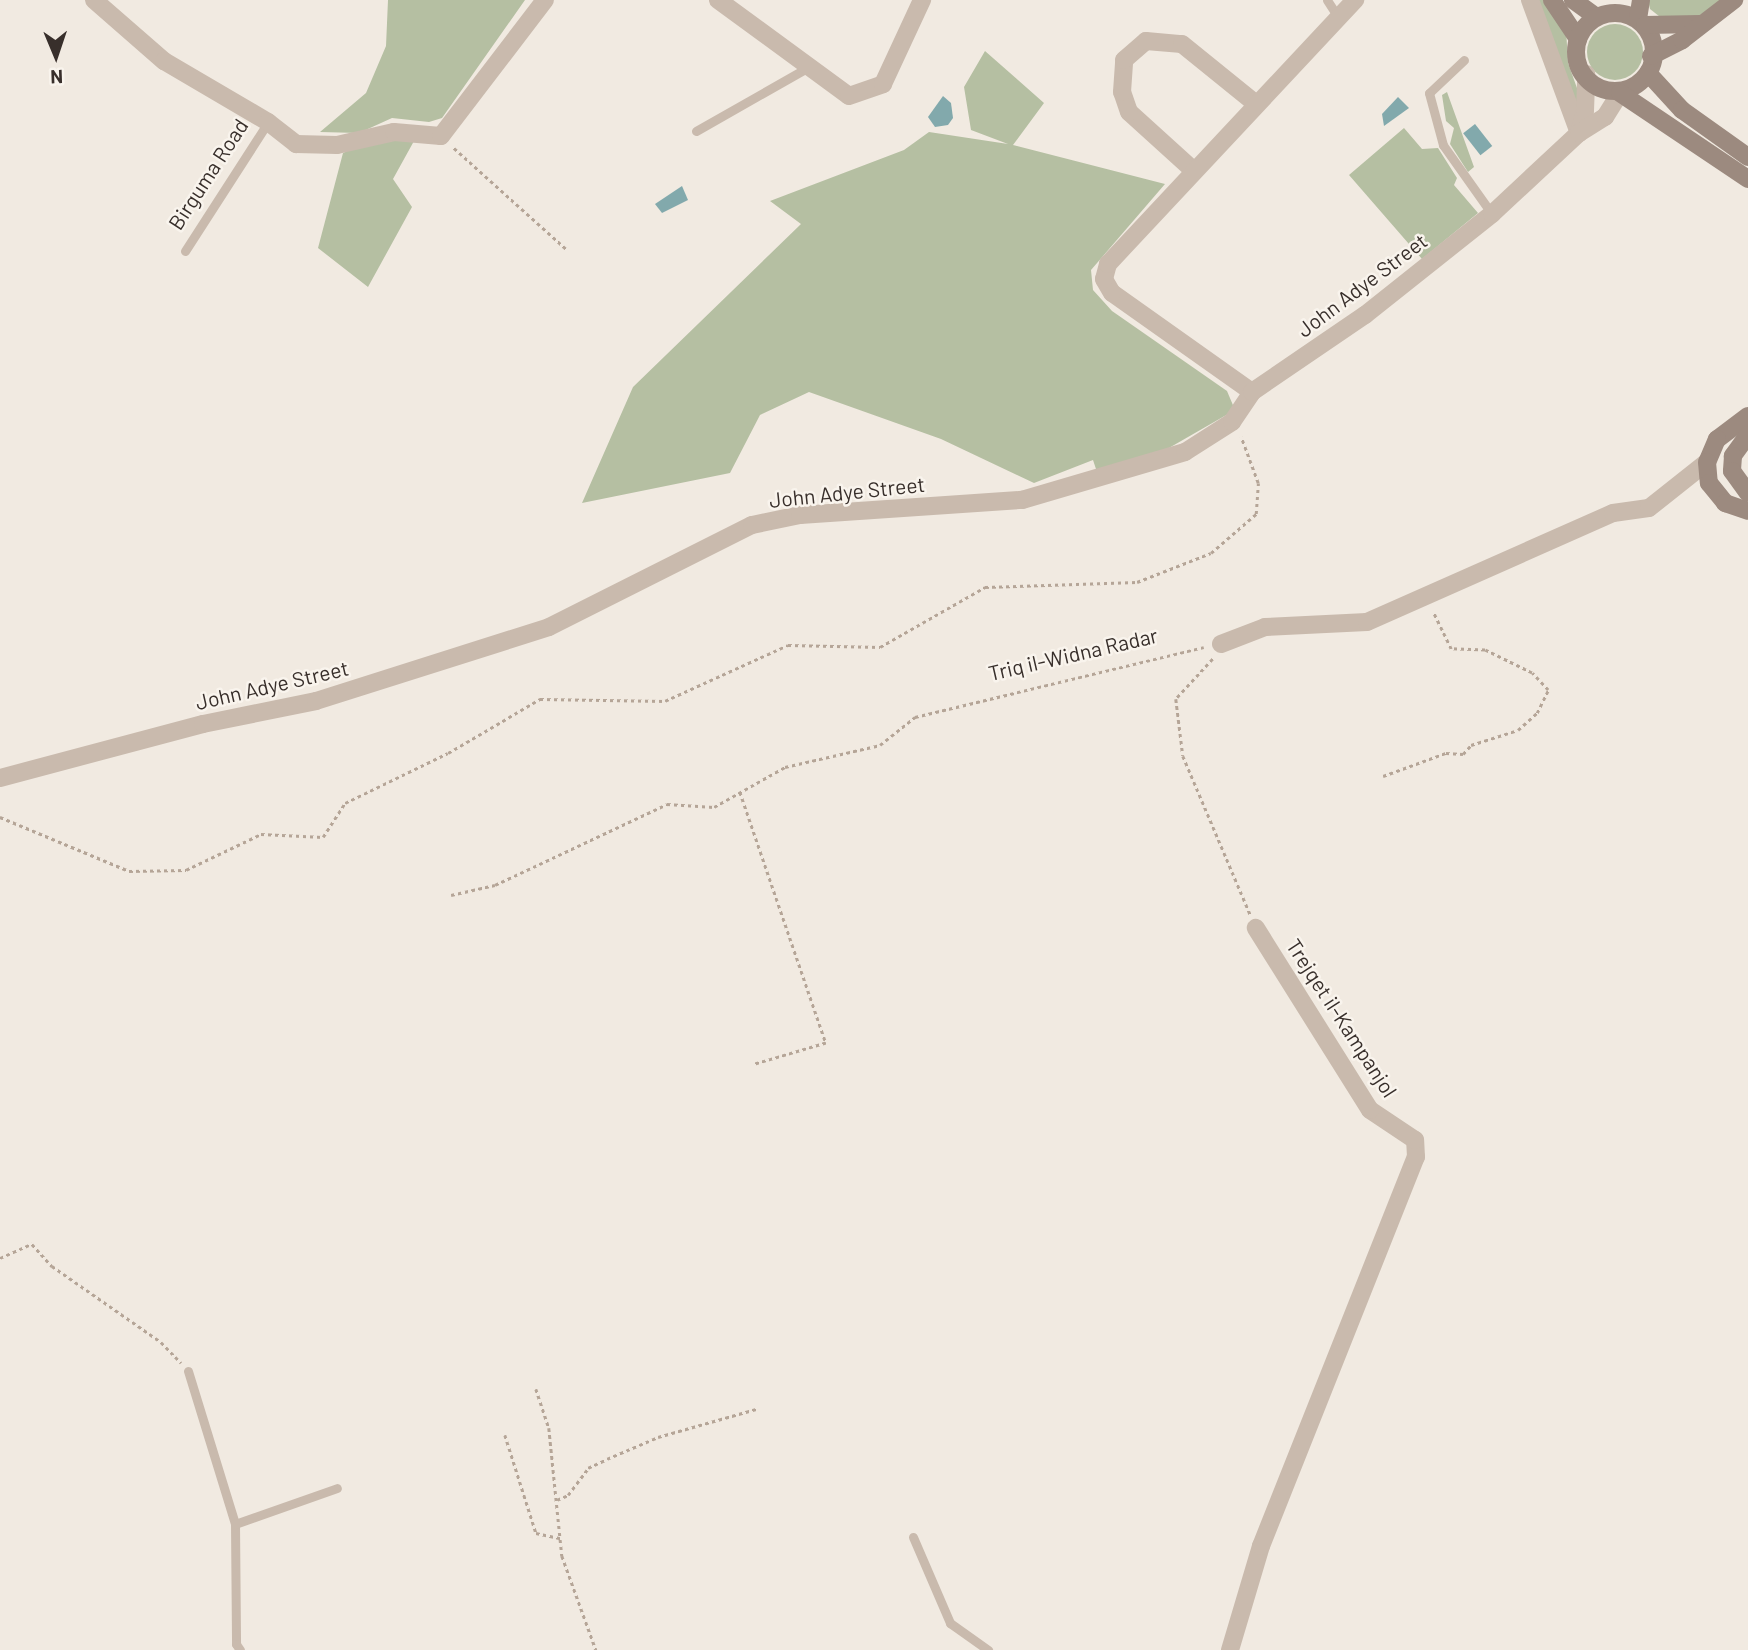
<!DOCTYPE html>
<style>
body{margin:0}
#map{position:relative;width:1748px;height:1650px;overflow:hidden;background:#f1eae1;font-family:Barlow,sans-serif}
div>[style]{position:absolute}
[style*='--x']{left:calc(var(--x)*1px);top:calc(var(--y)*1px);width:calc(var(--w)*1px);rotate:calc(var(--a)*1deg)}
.green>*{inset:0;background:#b5bfa2}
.round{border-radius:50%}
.water>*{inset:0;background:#82a9ac;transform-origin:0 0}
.path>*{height:2.5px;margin-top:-1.25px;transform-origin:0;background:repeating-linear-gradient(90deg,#b5a597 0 3.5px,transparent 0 7px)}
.service>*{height:9px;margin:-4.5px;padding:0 4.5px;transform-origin:4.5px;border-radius:4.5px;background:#c9baad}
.minor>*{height:18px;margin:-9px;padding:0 9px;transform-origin:9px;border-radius:9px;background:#c9baad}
.secondary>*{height:18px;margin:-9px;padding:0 9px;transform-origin:9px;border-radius:9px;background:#9c8a7f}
.secondary>.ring{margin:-9px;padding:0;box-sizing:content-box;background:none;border:18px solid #9c8a7f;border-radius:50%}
span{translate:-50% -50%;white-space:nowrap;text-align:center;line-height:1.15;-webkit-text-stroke:5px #f9f4ed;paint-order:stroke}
.street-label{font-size:21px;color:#382f2b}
.north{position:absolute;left:21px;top:21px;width:70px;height:70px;-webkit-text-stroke:5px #f9f4ed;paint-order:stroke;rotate:178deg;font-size:19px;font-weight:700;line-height:28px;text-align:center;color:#382f2b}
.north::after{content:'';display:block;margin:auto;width:24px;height:32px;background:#382f2b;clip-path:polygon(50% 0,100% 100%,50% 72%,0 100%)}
</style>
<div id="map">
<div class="green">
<i style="clip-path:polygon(388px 0,525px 0,442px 118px,429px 122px,392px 118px,359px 133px,320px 132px,366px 93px,386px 46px)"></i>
<i style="clip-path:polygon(1537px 0,1545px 0,1566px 28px,1568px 63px,1582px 102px,1580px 116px)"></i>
<i style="clip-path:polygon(1648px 0,1722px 0,1690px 22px,1669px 24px,1650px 9px)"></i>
<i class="round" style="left:1587px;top:24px;width:56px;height:56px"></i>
<i style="clip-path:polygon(985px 51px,1044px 103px,1013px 145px,1165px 184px,1091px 270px,1093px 290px,1112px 311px,1227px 391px,1235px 410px,1148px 460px,1097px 472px,1093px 460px,1034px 483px,941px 439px,809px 392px,760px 415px,730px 473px,582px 503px,633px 387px,801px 224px,770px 201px,904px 150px,929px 132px,1008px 144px,971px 130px,964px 87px)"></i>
<i style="clip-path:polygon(1447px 92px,1474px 167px,1468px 172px,1450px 144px,1454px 128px,1446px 121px,1442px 95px)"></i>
<i style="clip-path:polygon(1404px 128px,1422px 149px,1438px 148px,1457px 178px,1454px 185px,1478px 213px,1422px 259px,1349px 175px)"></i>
<i style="clip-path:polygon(377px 137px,414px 141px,393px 179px,412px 207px,368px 287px,318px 248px,343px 153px)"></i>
</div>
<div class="water">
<i style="clip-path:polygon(943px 96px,951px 103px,953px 118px,948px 125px,935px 127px,928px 117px)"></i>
<i style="clip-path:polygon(1398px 97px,1409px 108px,1384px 126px,1382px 114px)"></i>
<i style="left:1475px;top:124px;width:28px;height:15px;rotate:52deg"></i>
<i style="clip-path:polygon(682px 186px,688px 200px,662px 213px,655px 204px)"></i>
</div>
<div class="path">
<i style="--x:454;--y:148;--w:151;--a:42"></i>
<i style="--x:1213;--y:659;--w:54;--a:132.8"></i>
<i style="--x:1176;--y:699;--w:57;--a:83"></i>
<i style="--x:1183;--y:756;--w:172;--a:67"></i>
<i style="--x:1383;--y:776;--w:67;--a:-20.1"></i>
<i style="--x:1446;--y:753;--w:17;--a:3"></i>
<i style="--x:1463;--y:754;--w:12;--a:-48"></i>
<i style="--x:1471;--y:745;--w:49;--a:-17.7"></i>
<i style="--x:1518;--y:730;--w:25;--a:-42"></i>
<i style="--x:1537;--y:713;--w:25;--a:-64"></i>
<i style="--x:1548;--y:690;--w:23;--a:-133"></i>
<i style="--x:1532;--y:673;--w:52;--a:-153.9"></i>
<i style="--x:1485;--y:650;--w:34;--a:-178"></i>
<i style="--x:1451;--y:649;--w:41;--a:-115.9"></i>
<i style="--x:740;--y:792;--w:265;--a:71.1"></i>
<i style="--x:826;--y:1043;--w:74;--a:163.5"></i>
<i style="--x:0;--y:817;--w:140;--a:22.7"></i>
<i style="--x:129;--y:871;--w:57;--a:-1"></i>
<i style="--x:186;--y:870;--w:83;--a:-25.6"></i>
<i style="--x:261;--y:834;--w:62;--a:2.8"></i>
<i style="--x:323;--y:837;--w:40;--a:-57.1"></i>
<i style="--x:345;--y:803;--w:114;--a:-25.9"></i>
<i style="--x:448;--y:753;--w:107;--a:-30.4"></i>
<i style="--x:540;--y:699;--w:125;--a:0.9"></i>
<i style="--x:665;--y:701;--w:135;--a:-24.5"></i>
<i style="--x:788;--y:645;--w:92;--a:1.2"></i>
<i style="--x:880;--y:647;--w:121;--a:-29.7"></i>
<i style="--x:985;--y:587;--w:152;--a:-1.9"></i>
<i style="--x:1137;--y:582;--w:79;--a:-21.4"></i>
<i style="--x:1211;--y:553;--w:60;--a:-40.9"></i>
<i style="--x:1256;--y:514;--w:31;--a:-86"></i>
<i style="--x:1258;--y:483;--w:49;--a:-110.3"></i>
<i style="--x:451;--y:895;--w:45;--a:-12.8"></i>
<i style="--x:495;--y:885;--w:190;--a:-25.2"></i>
<i style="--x:667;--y:804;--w:47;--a:3.7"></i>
<i style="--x:714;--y:807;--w:81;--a:-29.4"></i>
<i style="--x:785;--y:767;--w:98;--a:-13"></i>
<i style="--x:880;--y:745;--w:45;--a:-38.7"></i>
<i style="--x:915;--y:717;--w:297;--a:-13.6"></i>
<i style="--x:0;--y:1258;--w:35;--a:-24"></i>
<i style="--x:32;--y:1244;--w:30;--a:48"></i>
<i style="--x:52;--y:1266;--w:133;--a:34.9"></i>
<i style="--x:161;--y:1342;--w:29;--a:46"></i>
<i style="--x:536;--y:1389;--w:41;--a:71.6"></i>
<i style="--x:549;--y:1428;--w:129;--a:84.2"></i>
<i style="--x:562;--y:1556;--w:100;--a:70.1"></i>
<i style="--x:505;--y:1435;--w:103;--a:72.4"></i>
<i style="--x:536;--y:1533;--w:25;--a:12"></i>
<i style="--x:557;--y:1500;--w:12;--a:-24"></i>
<i style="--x:568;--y:1495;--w:34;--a:-53"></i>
<i style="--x:588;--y:1468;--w:21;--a:-25"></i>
<i style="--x:607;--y:1459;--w:56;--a:-23.3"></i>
<i style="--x:658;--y:1437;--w:102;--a:-15.9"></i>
</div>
<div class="service">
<i style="--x:1327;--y:0;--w:20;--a:57"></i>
<i style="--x:1464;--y:60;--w:48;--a:136.7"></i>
<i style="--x:1429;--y:93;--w:54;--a:74.9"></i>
<i style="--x:1443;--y:145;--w:85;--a:54.6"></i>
<i style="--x:696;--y:131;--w:128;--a:-29.6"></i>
<i style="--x:185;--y:251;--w:153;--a:-57.2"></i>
<i style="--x:188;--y:1371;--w:160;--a:72.9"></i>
<i style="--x:235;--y:1524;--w:120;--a:89.5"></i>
<i style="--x:236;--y:1644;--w:7;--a:56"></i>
<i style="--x:235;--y:1524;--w:108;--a:-19.4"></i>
<i style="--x:913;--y:1537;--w:94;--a:66.7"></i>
<i style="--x:950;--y:1623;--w:47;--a:35.4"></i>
</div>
<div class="minor">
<i style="--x:94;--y:0;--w:93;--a:41.1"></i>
<i style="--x:164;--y:61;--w:121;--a:30.4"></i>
<i style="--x:268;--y:122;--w:36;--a:38"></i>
<i style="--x:296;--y:144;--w:41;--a:1.4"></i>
<i style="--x:337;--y:145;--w:58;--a:-12.8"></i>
<i style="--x:394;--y:132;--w:47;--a:4.9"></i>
<i style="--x:441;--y:136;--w:171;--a:-52.6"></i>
<i style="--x:718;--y:0;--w:162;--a:36.2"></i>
<i style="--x:849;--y:96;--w:36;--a:-19"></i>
<i style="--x:883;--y:84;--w:93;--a:-65.1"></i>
<i style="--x:1530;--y:0;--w:142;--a:69.8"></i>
<i style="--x:1579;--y:133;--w:23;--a:-75"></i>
<i style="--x:1585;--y:111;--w:37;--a:-88"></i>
<i style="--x:1193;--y:170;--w:86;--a:-137.8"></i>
<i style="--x:1129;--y:112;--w:21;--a:-109"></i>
<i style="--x:1122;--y:92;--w:32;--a:-86"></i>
<i style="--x:1124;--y:60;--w:29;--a:-41"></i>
<i style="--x:1146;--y:41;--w:36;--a:5"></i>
<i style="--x:1182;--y:44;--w:95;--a:39"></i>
<i style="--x:1252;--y:392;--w:171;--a:-144.7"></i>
<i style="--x:1112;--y:293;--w:16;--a:-120"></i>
<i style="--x:1104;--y:279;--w:16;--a:-75"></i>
<i style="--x:1108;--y:264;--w:362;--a:-46.9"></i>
<i style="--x:1221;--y:644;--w:47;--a:-21.1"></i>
<i style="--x:1265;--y:627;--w:102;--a:-2.8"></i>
<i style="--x:1367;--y:622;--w:269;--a:-23.9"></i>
<i style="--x:1613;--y:513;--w:36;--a:-8"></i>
<i style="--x:1649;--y:508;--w:74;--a:-38.4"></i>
<i style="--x:0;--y:778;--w:210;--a:-14.9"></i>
<i style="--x:203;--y:724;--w:115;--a:-11.5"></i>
<i style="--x:316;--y:701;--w:244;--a:-17.6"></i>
<i style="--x:549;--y:627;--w:227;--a:-26.7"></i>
<i style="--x:752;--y:525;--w:49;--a:-11.8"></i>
<i style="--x:800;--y:515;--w:223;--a:-3.9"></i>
<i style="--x:1022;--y:500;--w:170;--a:-16.4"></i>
<i style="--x:1185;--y:452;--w:56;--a:-32.6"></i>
<i style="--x:1232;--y:422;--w:36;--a:-56"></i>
<i style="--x:1252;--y:392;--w:137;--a:-34.3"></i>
<i style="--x:1365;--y:315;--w:162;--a:-38.5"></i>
<i style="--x:1492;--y:214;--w:119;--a:-43"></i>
<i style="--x:1579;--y:133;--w:31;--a:-32"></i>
<i style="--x:1605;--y:117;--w:28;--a:-58"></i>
<i style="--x:1230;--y:1650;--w:109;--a:-73.4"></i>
<i style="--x:1261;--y:1546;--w:419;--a:-68.3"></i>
<i style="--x:1416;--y:1157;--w:17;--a:-93"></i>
<i style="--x:1415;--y:1140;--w:54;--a:-146.3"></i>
<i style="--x:1370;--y:1110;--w:215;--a:-122.1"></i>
</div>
<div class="secondary">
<i style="--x:1552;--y:0;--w:47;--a:56.3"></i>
<i style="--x:1573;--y:0;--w:29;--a:36"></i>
<i class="ring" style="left:1576px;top:13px;width:60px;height:60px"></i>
<i style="--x:1638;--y:19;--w:19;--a:-81"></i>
<i style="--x:1645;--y:25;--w:55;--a:-1"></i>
<i style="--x:1651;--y:56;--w:35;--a:-27"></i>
<i style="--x:1682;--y:40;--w:66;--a:-37.6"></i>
<i style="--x:1648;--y:73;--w:50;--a:47.4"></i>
<i style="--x:1682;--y:110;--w:81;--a:35.5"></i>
<i style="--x:1620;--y:93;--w:154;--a:33.9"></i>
<i style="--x:1748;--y:416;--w:39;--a:143"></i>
<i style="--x:1717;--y:439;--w:25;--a:113"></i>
<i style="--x:1707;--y:462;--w:21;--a:85"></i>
<i style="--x:1709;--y:483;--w:26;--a:51"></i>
<i style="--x:1725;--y:503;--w:24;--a:19"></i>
<i style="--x:1748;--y:435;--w:26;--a:126"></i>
<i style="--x:1733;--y:456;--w:15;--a:94"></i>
<i style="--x:1732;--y:471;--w:27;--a:54"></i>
</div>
<div class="street-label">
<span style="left:208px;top:174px;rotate:-57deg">Birguma Road</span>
<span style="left:1362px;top:285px;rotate:-37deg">John Adye Street</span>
<span style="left:847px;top:492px;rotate:-6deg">John Adye Street</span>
<span style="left:1073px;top:654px;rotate:-13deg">Triq il-Widna Radar</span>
<span style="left:272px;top:685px;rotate:-13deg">John Adye Street</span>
<span style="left:1342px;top:1018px;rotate:57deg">Trejqet il-Kampanjol</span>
</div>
<div class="north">N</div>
</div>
